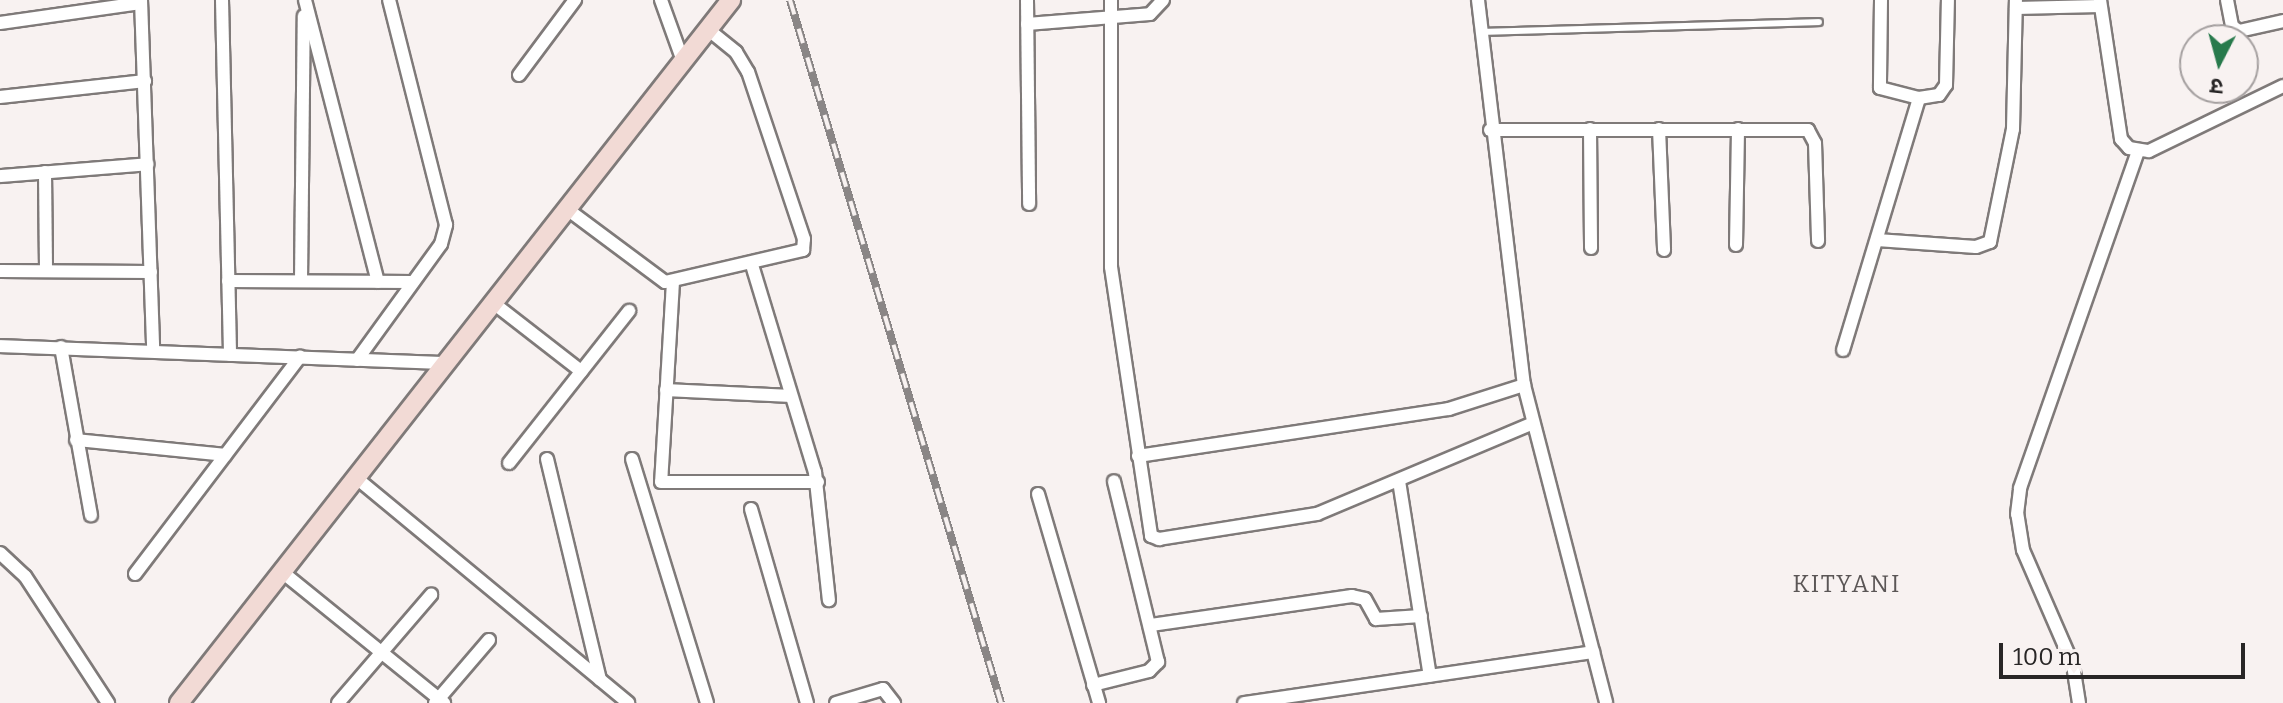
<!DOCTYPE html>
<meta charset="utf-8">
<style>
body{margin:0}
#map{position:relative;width:2283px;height:703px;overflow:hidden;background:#f8f2f1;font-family:Bitter,"Noto Sans Devanagari",serif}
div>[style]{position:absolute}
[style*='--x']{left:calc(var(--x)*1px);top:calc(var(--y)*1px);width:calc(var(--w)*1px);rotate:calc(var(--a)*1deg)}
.roads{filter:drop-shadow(2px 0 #7f7a79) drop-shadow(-2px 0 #7f7a79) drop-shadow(0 2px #7f7a79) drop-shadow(0 -2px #7f7a79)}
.lane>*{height:6px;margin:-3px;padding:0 3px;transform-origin:3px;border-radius:3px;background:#fff}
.street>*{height:12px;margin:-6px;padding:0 6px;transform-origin:6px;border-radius:6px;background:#fff}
.secondary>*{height:18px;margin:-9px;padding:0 9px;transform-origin:9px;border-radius:9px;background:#f2dad5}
.rail>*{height:8px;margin-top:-4px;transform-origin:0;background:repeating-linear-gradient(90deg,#f8f2f1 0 15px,#8a8686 0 30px);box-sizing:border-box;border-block:2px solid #8a8686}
span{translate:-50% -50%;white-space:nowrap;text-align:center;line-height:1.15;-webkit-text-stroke:7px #f8f2f1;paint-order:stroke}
.quarter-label{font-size:24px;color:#5b5656;letter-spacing:2px}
.north{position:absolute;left:2179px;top:24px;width:80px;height:80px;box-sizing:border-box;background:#f8f2f1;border:2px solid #a5a0a0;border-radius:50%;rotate:186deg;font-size:22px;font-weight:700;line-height:32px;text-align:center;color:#282626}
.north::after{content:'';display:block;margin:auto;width:28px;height:36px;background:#287a4c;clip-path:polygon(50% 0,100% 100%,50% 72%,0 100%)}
.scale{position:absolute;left:1999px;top:643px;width:246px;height:36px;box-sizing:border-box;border:4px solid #282626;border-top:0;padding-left:10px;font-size:24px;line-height:28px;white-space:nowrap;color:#282626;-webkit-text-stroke:6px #f8f2f1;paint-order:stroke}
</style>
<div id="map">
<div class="roads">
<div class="lane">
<i style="--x:1483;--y:32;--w:336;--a:-1.7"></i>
</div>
<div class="street">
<i style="--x:141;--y:0;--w:350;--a:88"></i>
<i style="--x:222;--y:0;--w:355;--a:88.7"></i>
<i style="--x:305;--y:0;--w:291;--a:75.5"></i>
<i style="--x:661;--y:0;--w:65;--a:70.2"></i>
<i style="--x:1027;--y:0;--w:204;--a:89.4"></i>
<i style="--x:1111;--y:0;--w:267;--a:90"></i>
<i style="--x:1111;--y:267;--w:272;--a:81.5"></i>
<i style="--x:1151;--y:536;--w:9;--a:21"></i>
<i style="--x:1159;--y:539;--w:160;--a:-9"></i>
<i style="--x:1317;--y:514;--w:234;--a:-22.8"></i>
<i style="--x:1478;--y:0;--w:388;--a:83.2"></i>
<i style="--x:1524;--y:385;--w:328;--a:75.5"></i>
<i style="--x:1881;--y:0;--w:88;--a:90.7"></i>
<i style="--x:1880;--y:88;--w:40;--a:14.4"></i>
<i style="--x:1919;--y:98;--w:20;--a:-9"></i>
<i style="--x:1939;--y:95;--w:12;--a:-55"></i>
<i style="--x:1946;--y:85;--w:85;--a:-88.7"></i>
<i style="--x:2100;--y:0;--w:141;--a:81.4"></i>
<i style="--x:2121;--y:139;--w:12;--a:48"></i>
<i style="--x:2129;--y:148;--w:20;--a:9"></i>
<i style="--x:2149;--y:151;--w:149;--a:-25.9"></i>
<i style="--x:2227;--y:0;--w:26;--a:79"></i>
<i style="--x:2232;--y:26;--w:9;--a:36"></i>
<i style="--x:2239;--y:31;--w:45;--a:-12.8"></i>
<i style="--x:2016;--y:8;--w:84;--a:-1.4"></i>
<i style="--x:0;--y:23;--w:142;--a:-8.1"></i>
<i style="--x:1027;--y:24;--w:123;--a:-4.6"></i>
<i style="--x:1150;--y:14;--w:19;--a:-47"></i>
<i style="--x:519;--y:75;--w:94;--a:-53.3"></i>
<i style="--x:0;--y:97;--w:146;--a:-6.3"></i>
<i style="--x:1590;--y:129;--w:119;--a:89.5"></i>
<i style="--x:1659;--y:129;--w:121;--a:87.6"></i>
<i style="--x:1490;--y:130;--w:318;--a:0"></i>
<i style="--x:1808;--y:130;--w:15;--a:62"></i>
<i style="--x:1815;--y:143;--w:98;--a:88.2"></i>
<i style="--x:45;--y:172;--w:99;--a:89.4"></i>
<i style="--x:0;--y:176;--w:148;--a:-4.6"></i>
<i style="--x:567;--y:209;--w:122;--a:36.7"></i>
<i style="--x:665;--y:282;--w:142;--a:-13.1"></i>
<i style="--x:803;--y:250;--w:11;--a:-85"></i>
<i style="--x:804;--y:239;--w:176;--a:-108.5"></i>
<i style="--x:748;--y:72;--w:23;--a:-121"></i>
<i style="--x:736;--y:52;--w:36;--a:-141"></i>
<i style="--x:1877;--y:240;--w:99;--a:4"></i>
<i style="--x:1976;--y:247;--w:15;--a:-20"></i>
<i style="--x:1990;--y:242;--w:115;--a:-78.5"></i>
<i style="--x:2013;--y:129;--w:129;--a:-88.7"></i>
<i style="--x:1736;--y:245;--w:116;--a:-89"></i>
<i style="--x:752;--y:265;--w:216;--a:73.1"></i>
<i style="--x:815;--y:472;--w:129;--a:83.8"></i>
<i style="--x:0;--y:271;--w:151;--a:0.4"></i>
<i style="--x:228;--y:281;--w:185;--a:0.3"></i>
<i style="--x:301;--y:281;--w:265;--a:-89.4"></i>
<i style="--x:673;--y:282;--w:200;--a:93.4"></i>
<i style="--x:661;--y:482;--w:157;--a:0"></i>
<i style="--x:492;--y:302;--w:113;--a:37.8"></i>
<i style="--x:0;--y:346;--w:443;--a:2.2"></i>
<i style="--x:61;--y:347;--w:171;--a:79.9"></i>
<i style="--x:1843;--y:350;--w:263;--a:-73.2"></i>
<i style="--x:357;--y:360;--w:143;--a:-54.1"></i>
<i style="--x:441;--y:244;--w:20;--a:-75"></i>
<i style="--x:446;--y:225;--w:232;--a:-104.2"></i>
<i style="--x:666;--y:390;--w:125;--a:2.7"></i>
<i style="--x:76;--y:440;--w:150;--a:5.7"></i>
<i style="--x:1138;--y:456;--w:315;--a:-8.6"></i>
<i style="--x:1449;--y:409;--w:79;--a:-17.7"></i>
<i style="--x:547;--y:459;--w:227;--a:76.5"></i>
<i style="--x:632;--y:459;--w:255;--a:72.9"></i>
<i style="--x:509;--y:463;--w:194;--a:-51.7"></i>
<i style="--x:354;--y:476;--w:356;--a:39.6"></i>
<i style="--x:1399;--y:481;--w:197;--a:81"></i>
<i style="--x:1038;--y:494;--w:218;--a:73.7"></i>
<i style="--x:751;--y:509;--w:202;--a:73.9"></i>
<i style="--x:0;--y:553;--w:34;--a:43"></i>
<i style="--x:25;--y:576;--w:152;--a:56.8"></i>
<i style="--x:281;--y:571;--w:210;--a:39"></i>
<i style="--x:135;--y:574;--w:273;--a:-52.8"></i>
<i style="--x:1151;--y:625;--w:203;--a:-8.2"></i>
<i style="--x:1352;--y:596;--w:13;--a:13"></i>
<i style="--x:1365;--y:599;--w:23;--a:61"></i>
<i style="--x:1376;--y:619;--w:45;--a:-3.8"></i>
<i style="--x:1093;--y:685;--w:58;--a:-14"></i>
<i style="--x:1149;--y:671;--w:13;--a:-45"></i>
<i style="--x:1158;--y:662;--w:186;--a:-103.7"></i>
<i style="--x:338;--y:703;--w:143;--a:-49.3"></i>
<i style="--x:435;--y:703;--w:83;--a:-49.4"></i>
<i style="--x:836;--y:703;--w:49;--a:-16.6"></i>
<i style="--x:883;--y:689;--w:18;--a:52"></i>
<i style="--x:1244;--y:703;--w:353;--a:-8.3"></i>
<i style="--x:2079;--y:703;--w:38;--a:-99"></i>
<i style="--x:2073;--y:665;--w:125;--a:-113.5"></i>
<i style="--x:2023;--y:550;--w:36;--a:-99"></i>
<i style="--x:2017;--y:514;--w:26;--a:-83"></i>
<i style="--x:2020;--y:488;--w:357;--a:-70.7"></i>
</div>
<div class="secondary">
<i style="--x:179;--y:703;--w:894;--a:-51.86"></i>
</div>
</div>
<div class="rail">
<i style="--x:790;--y:0;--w:734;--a:73.29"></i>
</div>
<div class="quarter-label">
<span style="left:1847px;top:585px">KITYANI</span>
</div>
<div class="north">उ</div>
<div class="scale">100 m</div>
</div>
